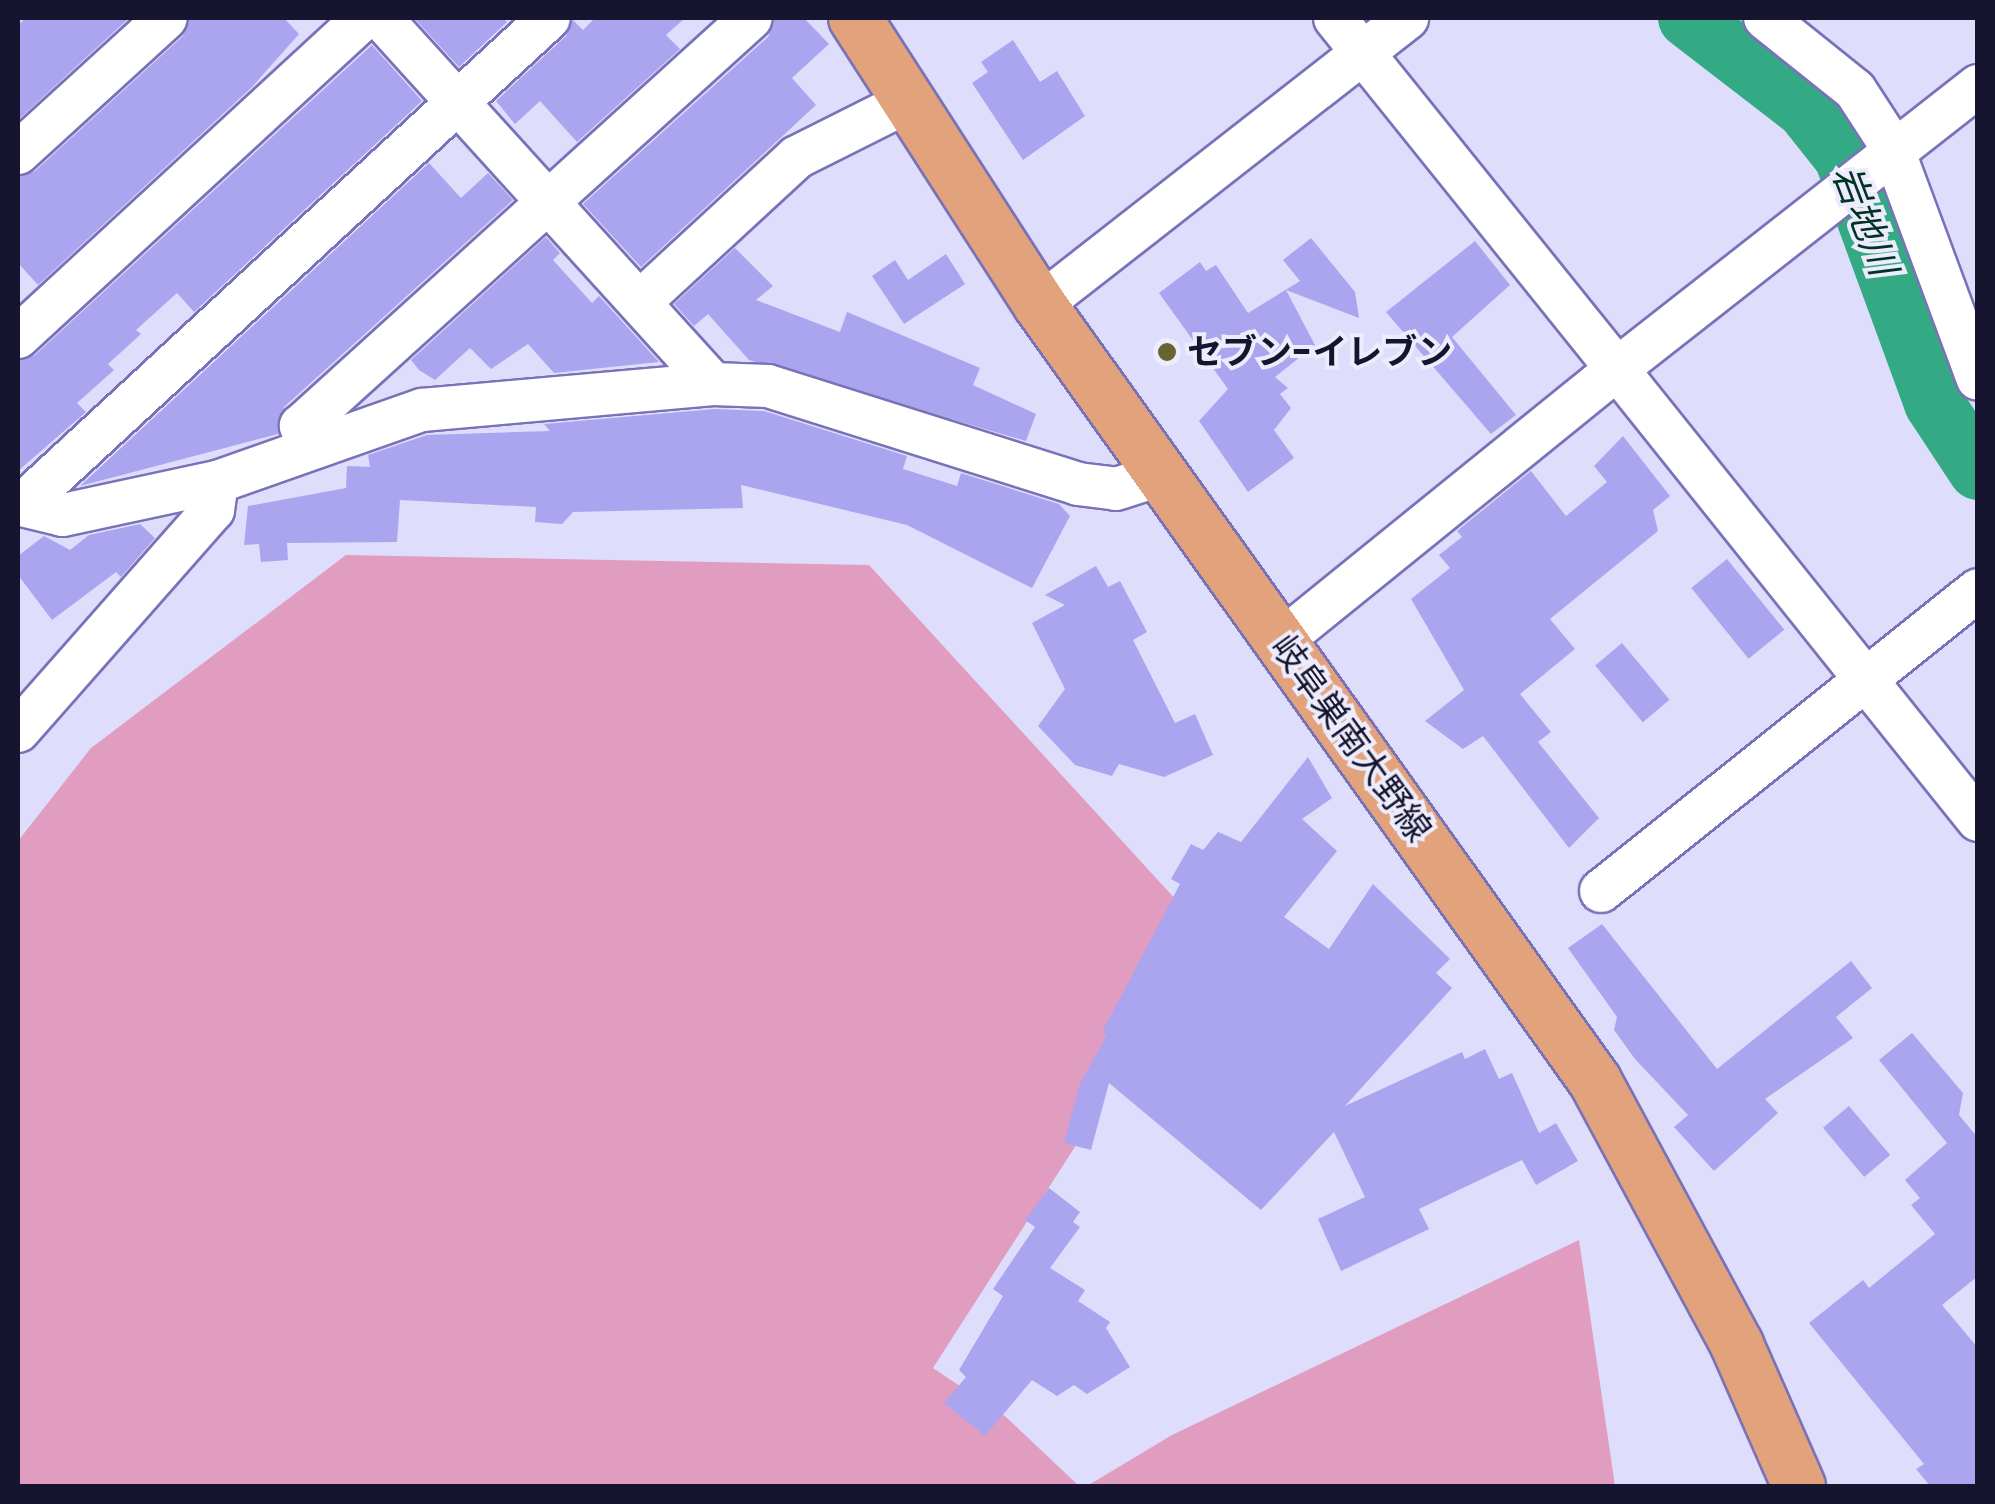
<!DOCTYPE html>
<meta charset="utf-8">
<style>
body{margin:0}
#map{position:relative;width:1995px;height:1504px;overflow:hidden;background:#deddfc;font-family:Poppins,"Noto Sans JP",sans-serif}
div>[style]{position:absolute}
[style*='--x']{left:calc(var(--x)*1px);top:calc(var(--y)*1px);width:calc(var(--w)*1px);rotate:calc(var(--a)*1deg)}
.green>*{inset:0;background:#e19dc0}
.river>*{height:60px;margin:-30px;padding:0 30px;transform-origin:30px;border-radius:30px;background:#34aa84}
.building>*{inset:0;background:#aba5ef;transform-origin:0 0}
.roads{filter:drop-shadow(2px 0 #7972b8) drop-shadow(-2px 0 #7972b8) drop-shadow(0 2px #7972b8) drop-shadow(0 -2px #7972b8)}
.minor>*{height:42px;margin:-21px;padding:0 21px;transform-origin:21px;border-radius:21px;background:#fff}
.major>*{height:52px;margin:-26px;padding:0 26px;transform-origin:26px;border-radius:26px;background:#e2a27c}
.dots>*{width:28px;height:28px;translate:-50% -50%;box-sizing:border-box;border:5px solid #ececfc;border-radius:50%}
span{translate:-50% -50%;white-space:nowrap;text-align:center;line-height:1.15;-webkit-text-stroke:8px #ececfc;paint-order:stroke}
.poi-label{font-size:35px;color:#17142f;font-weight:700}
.left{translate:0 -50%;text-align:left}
.street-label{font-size:35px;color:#17142f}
.water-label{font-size:38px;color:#003324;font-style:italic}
.frame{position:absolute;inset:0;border:20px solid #17142f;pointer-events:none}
</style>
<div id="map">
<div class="green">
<i style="clip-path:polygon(346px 555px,869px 565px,1178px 902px,1087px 1128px,933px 1368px,1006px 1417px,1079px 1486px,18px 1486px,18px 841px,91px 748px)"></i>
<i style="clip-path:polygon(1579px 1240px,1615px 1486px,1087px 1486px,1172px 1435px)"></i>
</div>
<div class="river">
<i style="--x:1688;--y:18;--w:149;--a:37.6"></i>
<i style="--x:1806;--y:109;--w:61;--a:51.6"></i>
<i style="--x:1844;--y:157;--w:262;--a:69.9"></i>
<i style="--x:1934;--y:403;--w:80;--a:56.7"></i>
</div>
<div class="building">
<i style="clip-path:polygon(26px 18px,129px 18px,18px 120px,18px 25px)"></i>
<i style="clip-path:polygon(190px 18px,284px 18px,299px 34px,252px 87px,38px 285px,18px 263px,18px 177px,35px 171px,183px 36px)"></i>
<i style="clip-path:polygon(414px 18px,503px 18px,507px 22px,459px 67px)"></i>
<i style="clip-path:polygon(595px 18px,685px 18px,666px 35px,680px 49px,577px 142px,540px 101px,515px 124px,496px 101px,566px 36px,573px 20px,583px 30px)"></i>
<i style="clip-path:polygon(775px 18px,804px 18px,829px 44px,792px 78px,816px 105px,641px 267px,583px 204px,768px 37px)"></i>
<i style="clip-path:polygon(1013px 40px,1040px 82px,1057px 71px,1085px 116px,1023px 160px,972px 83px,988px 72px,981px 62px)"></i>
<i style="clip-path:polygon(372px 45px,422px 101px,194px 312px,177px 293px,136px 330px,141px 334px,108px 364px,114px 370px,77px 403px,86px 412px,18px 471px,18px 361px,35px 355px)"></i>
<i style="clip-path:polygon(429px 163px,461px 198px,488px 173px,513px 200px,284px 407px,278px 434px,80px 486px)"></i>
<i style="clip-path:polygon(546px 237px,560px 253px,553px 260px,592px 303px,599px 296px,659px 362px,554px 373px,528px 344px,491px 369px,470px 348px,435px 380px,419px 370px,411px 360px)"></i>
<i style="clip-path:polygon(1311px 238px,1355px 292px,1359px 318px,1286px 290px,1315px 345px,1275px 377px,1288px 388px,1280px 394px,1291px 408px,1274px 430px,1294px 458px,1248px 492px,1199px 421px,1228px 389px,1159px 293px,1200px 262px,1206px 271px,1216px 265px,1248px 313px,1300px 281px,1283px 260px)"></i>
<i style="clip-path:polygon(1475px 241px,1510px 285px,1452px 337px,1516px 415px,1491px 434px,1386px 312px)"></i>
<i style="clip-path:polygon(735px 248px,773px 286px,756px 300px,840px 332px,847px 312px,980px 368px,973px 385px,1036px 414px,1026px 441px,749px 360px,708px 314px,694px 326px,674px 304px)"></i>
<i style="clip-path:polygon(946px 254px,965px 284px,904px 324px,872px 276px,895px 260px,908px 280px)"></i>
<i style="clip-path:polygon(714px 409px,764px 411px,907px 456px,903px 469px,957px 486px,961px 473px,1059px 504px,1070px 516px,1032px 588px,907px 525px,741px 485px,743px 508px,573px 512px,562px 524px,535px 522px,536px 507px,400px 500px,397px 542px,287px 543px,288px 560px,261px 562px,259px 544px,244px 545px,248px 506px,346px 488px,347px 466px,370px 467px,368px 455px,427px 435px,550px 431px,544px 424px)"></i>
<i style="clip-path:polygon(1623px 436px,1670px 496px,1653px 510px,1658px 531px,1550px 619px,1575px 649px,1520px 694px,1551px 732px,1538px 742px,1599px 818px,1569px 848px,1483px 736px,1463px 749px,1425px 721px,1464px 690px,1411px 599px,1450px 568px,1439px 555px,1462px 537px,1457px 531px,1531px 471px,1566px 516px,1607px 482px,1594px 466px)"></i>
<i style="clip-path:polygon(140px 524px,155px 538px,121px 577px,116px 572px,52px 620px,18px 575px,18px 556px,44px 536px,70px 550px,89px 535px)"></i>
<i style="left:1727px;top:559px;width:91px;height:46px;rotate:51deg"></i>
<i style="clip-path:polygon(1096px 566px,1108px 587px,1120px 581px,1147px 632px,1133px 640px,1175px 723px,1195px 714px,1213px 755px,1164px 777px,1119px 764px,1112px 776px,1075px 765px,1038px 726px,1065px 689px,1032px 623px,1065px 605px,1045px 595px)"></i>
<i style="left:1622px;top:643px;width:74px;height:35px;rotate:50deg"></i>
<i style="clip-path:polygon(1308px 757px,1332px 798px,1302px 819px,1337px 851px,1284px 917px,1329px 949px,1373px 884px,1450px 959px,1436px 973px,1452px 988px,1345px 1106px,1462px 1052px,1465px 1059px,1485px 1049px,1499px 1079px,1512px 1073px,1539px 1133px,1556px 1123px,1578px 1161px,1536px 1185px,1522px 1160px,1488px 1176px,1419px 1209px,1429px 1229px,1341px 1271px,1318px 1219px,1365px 1197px,1334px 1132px,1261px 1210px,1109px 1083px,1091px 1150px,1064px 1143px,1080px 1083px,1107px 1035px,1102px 1032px,1180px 884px,1171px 879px,1191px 844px,1203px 850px,1218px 832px,1241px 842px)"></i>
<i style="clip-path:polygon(1602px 924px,1717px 1069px,1851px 961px,1872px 988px,1836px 1017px,1853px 1038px,1765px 1099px,1778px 1113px,1714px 1171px,1674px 1127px,1688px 1115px,1635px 1059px,1614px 1030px,1617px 1017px,1568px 948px)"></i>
<i style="clip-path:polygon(1912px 1033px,1963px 1093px,1959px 1115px,1978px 1138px,1978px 1276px,1942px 1305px,1978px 1348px,1978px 1486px,1930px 1486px,1916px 1469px,1924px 1464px,1809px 1323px,1863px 1280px,1869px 1288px,1935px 1234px,1911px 1205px,1920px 1198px,1905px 1180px,1947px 1143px,1879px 1060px)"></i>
<i style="left:1849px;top:1106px;width:64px;height:34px;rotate:50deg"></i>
<i style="clip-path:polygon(1049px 1188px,1080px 1212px,1073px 1222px,1080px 1227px,1050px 1268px,1085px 1290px,1078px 1301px,1110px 1322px,1106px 1328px,1130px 1367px,1087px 1394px,1074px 1385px,1057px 1396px,1032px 1380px,985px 1436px,944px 1403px,966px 1377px,959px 1370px,1003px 1296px,993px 1289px,1035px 1227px,1025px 1220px)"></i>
</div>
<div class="roads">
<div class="minor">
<i style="--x:381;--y:18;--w:494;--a:47.8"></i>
<i style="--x:1765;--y:18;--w:115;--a:38.7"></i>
<i style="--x:1855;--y:90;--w:68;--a:57"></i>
<i style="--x:1892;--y:147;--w:247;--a:69.7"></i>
<i style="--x:1978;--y:86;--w:459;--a:141.9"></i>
<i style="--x:1617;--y:369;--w:578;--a:51.32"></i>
<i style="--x:18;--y:153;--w:200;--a:-42.4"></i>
<i style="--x:641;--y:301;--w:212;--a:-42.7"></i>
<i style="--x:797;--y:157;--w:123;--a:-26.6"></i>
<i style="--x:1040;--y:305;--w:466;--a:-38"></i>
<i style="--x:18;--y:337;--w:471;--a:-42.7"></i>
<i style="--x:312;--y:447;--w:24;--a:-118"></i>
<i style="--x:301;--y:426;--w:607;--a:-42.2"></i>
<i style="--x:18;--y:504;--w:46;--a:13.7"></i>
<i style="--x:63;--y:515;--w:157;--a:-12.1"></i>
<i style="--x:217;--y:482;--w:217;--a:-19.4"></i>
<i style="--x:422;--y:410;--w:292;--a:-5.1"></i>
<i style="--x:713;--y:384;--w:55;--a:2.1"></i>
<i style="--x:768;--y:386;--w:325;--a:17.5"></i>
<i style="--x:1078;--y:484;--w:38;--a:7"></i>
<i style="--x:1116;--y:489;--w:49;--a:-17.7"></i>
<i style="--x:23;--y:504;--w:716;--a:-42.74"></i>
<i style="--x:1281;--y:641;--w:432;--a:-39"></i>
<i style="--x:1617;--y:369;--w:450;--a:-128.8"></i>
<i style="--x:18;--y:731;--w:295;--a:-48.6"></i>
<i style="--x:213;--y:510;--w:28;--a:-82"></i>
<i style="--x:1601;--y:891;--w:482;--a:-38.6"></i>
</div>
<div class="major">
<i style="--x:855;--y:18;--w:341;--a:57.2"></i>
<i style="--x:1040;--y:305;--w:954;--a:54.43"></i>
<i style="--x:1595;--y:1081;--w:300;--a:61.7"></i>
<i style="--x:1737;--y:1345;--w:154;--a:66.3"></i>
</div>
</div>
<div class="dots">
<i style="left:1167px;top:352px;background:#666532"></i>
</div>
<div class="poi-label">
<span class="left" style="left:1187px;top:352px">セブン-イレブン</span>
</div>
<div class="street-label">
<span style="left:1351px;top:738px;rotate:54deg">岐阜巣南大野線</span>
</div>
<div class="water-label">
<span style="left:1865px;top:220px;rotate:69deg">岩地川</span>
</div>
<div class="frame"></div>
</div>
